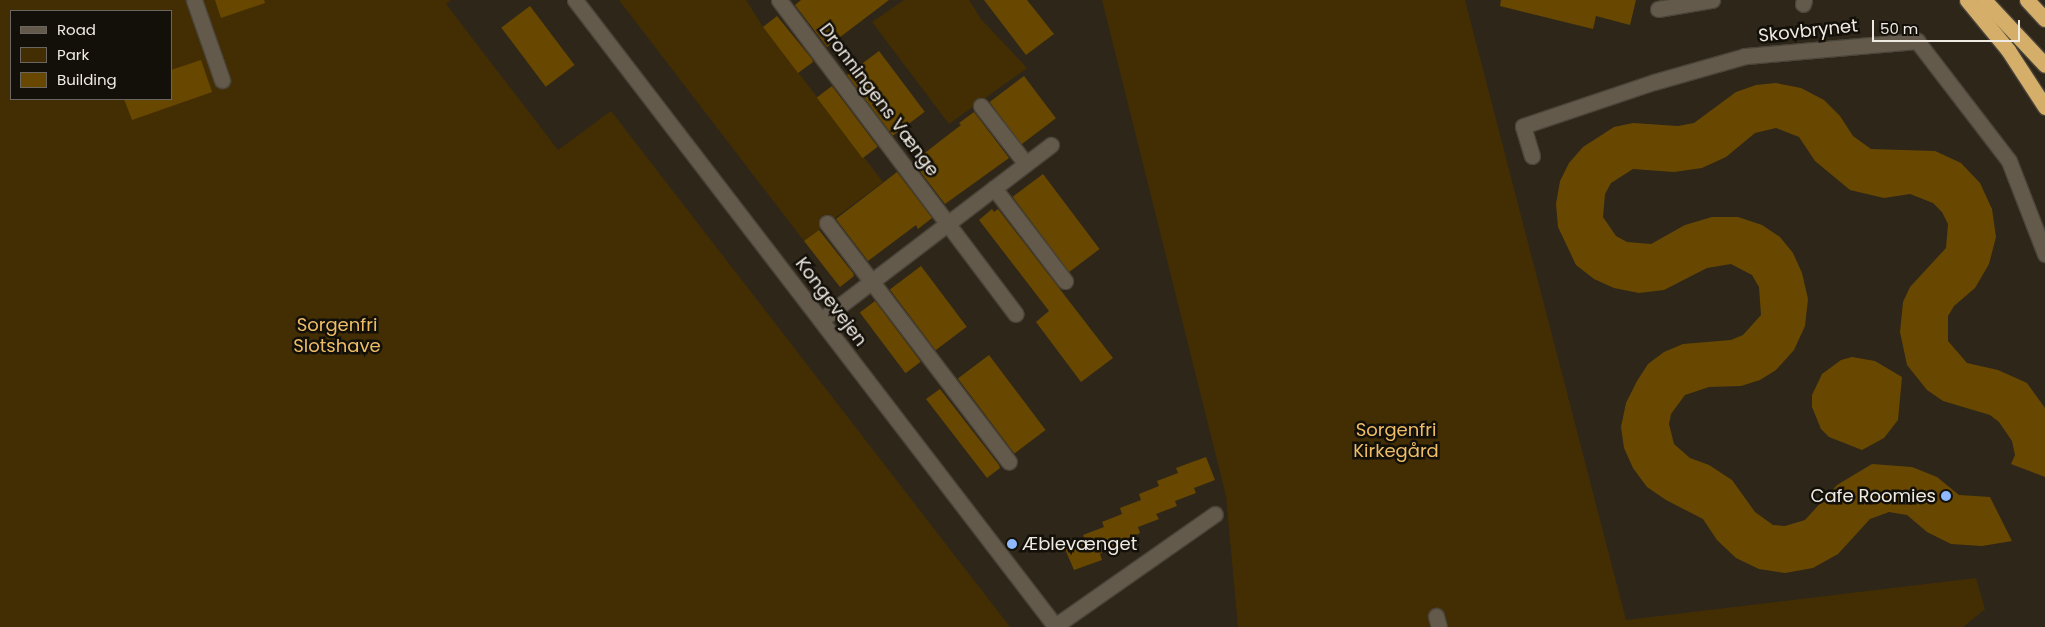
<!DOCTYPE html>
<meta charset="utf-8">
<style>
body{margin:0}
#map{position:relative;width:2045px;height:627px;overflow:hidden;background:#2e2619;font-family:Poppins,sans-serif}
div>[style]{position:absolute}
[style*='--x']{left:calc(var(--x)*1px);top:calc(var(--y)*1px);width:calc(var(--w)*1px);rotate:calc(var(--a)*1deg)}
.green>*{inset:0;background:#432e04}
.building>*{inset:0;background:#684800;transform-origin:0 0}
.roads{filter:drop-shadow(1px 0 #4a4439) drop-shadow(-1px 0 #4a4439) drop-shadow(0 1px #4a4439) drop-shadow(0 -1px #4a4439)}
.minor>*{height:15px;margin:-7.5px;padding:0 7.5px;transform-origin:7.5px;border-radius:7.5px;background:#635a4c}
.highway>*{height:15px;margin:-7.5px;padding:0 7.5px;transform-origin:7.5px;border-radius:7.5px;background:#d5ae6a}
.dots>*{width:14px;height:14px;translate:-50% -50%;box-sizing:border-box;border:2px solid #13100a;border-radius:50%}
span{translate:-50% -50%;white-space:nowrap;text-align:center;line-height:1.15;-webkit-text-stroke:5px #13100a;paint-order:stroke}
.street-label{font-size:18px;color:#efeae2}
.park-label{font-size:18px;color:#eebd66}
.poi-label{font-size:18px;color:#efeae2}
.right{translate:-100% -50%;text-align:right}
.left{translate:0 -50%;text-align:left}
.legend{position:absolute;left:10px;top:10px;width:162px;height:90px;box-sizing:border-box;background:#13100a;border:1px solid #6b6760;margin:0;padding:6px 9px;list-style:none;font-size:15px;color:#efeae2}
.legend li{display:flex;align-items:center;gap:10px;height:25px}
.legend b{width:25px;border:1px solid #6b6760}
.scale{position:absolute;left:1872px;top:20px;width:148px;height:22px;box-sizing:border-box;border:2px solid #efeae2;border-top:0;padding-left:6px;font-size:15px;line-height:18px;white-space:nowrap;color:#efeae2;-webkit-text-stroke:4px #13100a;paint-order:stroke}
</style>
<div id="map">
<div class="green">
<i style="clip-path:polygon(evenodd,0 0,451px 0,446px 4px,558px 150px,611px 111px,1010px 627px,0 627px,0 0,11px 11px,171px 11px,171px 99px,11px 99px,11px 11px)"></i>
<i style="clip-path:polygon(619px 0,746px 0,763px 27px,883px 182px,804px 241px)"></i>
<i style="clip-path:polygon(904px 0,969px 0,981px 19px,1027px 68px,949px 124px,872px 22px)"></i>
<i style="clip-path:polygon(1102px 0,1465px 0,1626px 620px,1976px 578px,1985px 609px,1963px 627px,1238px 627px,1226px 496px)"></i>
</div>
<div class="building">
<i style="clip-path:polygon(215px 0,264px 0,265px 3px,221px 18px)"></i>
<i style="clip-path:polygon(801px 0,889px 0,827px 47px,795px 5px)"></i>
<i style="clip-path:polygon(984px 0,1027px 0,1054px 34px,1026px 55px)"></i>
<i style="clip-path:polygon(1501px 0,1636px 0,1630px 25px,1596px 16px,1593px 29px,1500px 6px)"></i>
<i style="left:530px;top:6px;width:74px;height:36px;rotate:53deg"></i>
<i style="clip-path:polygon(777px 16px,812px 59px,813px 62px,798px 73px,763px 27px)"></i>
<i style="left:879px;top:51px;width:76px;height:40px;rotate:53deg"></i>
<i style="clip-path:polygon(201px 60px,212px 92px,132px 120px,124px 99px,171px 99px,171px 70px)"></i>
<i style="left:1024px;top:76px;width:53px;height:43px;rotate:53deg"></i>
<i style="clip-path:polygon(1776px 83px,1801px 88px,1824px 100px,1840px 116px,1853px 136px,1871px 149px,1935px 151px,1961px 163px,1980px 183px,1992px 209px,1996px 237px,1989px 264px,1975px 288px,1954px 306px,1948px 316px,1948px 341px,1967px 363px,1998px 370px,2027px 383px,2045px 408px,2045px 477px,2011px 464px,2015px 455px,2012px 441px,1999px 422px,1990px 415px,1943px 401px,1927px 390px,1907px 365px,1900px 332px,1903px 302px,1910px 287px,1946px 248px,1948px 224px,1942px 212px,1933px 203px,1910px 194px,1884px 198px,1850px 190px,1815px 161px,1799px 137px,1776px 128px,1755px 133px,1726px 157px,1702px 168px,1674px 172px,1633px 169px,1611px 183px,1605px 194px,1603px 217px,1616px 236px,1627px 242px,1651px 244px,1685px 225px,1712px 217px,1738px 217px,1762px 225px,1780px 237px,1793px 253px,1802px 273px,1808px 299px,1805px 326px,1794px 350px,1776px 370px,1760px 380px,1741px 386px,1709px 387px,1685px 395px,1671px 414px,1669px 424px,1674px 444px,1690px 458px,1709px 465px,1732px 480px,1755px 512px,1773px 525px,1785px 526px,1805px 520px,1837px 485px,1872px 464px,1912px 467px,1937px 477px,1959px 495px,1990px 497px,2012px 541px,1982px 546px,1951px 544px,1927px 532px,1907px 515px,1889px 512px,1870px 519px,1838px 554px,1813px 568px,1785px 573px,1759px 569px,1736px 558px,1717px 540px,1703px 519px,1666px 500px,1647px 487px,1633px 468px,1624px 448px,1621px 427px,1626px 403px,1637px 381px,1648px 364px,1664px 352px,1683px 344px,1731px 340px,1743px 335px,1761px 315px,1759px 287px,1752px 275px,1731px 264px,1707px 268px,1664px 290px,1639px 293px,1614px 288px,1594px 279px,1576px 265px,1558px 227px,1556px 204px,1560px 181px,1569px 163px,1583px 147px,1614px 127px,1633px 123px,1678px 126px,1694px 123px,1736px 92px,1756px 85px)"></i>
<i style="left:832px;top:86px;width:76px;height:19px;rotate:53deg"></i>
<i style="clip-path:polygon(974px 112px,1009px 158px,945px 204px,913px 162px,961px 125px,959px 123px)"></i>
<i style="clip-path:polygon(897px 172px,932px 218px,918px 229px,916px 225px,868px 261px,836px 219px)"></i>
<i style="left:1043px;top:174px;width:94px;height:38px;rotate:53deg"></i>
<i style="clip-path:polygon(992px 209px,994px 212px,998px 209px,1113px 358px,1081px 382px,1036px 322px,1049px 311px,979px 220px)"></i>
<i style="clip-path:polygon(819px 230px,853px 273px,854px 276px,840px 287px,804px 241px)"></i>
<i style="left:921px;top:266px;width:76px;height:39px;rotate:53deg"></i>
<i style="left:875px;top:301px;width:76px;height:19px;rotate:53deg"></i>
<i style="left:989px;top:355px;width:94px;height:39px;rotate:53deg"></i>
<i style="clip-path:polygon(1852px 357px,1875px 361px,1902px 377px,1898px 420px,1884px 438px,1862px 450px,1829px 437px,1821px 429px,1812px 407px,1812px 395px,1822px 374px,1841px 360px)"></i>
<i style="clip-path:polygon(940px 389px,999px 465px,1000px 468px,987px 478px,926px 399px)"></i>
<i style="clip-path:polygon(1206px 457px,1215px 480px,1194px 488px,1196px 493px,1175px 501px,1177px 506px,1156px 514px,1159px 519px,1138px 527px,1140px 533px,1100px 554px,1102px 560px,1074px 570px,1065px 549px,1085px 541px,1083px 535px,1104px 527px,1102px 522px,1122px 514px,1120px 508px,1141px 500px,1139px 494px,1159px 486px,1157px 481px,1178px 473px,1176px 468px)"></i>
</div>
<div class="roads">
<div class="minor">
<i style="--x:194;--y:0;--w:85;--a:70.7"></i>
<i style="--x:575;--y:0;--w:790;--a:52.51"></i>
<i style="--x:779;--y:0;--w:393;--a:53"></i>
<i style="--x:1803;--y:4;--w:4;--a:-76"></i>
<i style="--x:1658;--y:9;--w:55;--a:-9.5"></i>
<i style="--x:981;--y:106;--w:73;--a:52.2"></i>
<i style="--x:1532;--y:156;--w:31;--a:-107"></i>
<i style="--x:1523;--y:126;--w:138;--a:-18.6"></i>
<i style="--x:1654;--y:82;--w:95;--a:-15.9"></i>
<i style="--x:1745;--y:56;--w:173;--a:-5"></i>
<i style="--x:1917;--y:41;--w:151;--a:52.5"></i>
<i style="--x:2009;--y:161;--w:100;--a:68.8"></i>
<i style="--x:994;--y:188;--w:117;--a:52.6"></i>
<i style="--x:827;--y:223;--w:300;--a:52.7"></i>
<i style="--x:821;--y:320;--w:289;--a:-37.3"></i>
<i style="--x:1436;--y:616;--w:11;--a:75"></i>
<i style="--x:1055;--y:626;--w:195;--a:-35"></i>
</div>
<div class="highway">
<i style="--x:1967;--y:0;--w:65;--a:50.6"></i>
<i style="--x:2008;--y:50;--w:68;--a:57"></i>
<i style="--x:1984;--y:0;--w:89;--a:46.8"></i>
<i style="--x:2027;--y:0;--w:26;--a:47"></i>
</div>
</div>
<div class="dots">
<i style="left:1946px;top:496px;background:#8fb8fd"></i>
<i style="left:1012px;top:544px;background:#8fb8fd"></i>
</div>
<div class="street-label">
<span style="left:1808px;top:31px;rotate:-6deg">Skovbrynet</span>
<span style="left:879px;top:100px;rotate:53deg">Dronningens Vænge</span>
<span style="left:831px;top:302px;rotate:53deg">Kongevejen</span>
</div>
<div class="park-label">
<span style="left:337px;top:336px">Sorgenfri<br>Slotshave</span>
<span style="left:1396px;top:441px">Sorgenfri<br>Kirkegård</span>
</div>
<div class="poi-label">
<span class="right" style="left:1936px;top:496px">Cafe Roomies</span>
<span class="left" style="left:1022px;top:544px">Æblevænget</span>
</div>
<ul class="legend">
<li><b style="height:6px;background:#635a4c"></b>Road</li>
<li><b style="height:14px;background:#432e04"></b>Park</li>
<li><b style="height:14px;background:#684800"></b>Building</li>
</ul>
<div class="scale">50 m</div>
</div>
